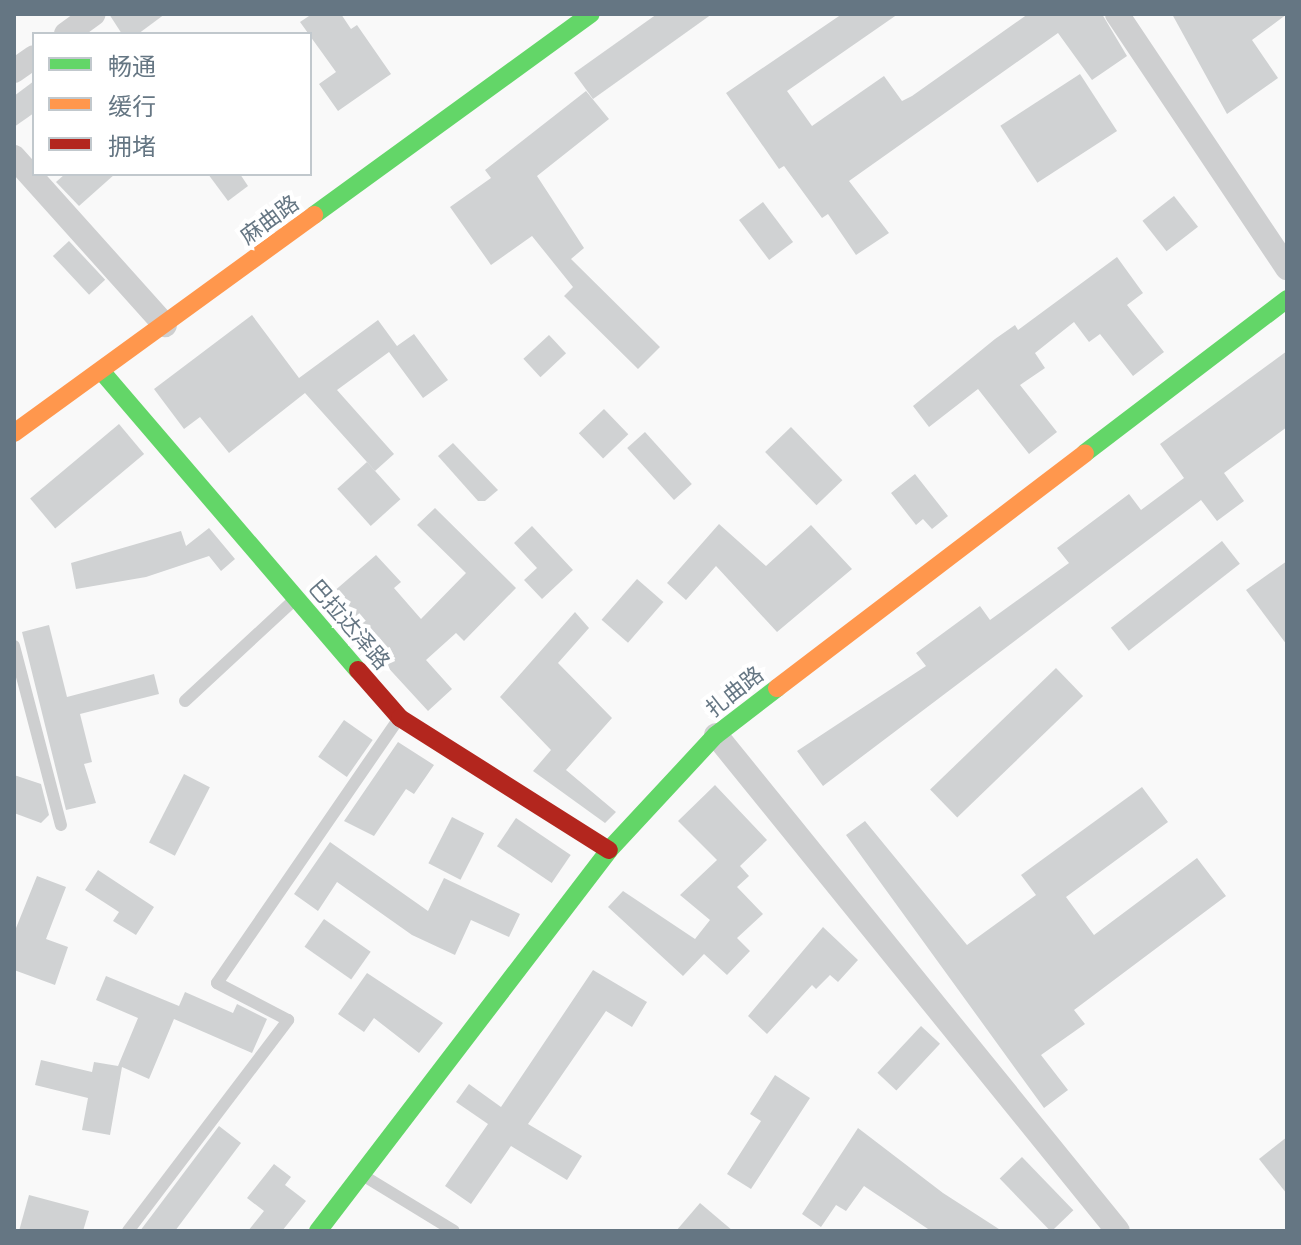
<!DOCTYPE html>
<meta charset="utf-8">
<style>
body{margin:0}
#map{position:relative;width:1301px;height:1245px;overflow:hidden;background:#f9f9f9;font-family:"Noto Sans","Noto Sans SC",sans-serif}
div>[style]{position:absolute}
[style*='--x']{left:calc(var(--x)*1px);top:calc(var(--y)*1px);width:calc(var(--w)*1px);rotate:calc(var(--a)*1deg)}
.building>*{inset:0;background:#d0d2d3;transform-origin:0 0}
.lane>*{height:12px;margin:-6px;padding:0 6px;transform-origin:6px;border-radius:6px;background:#cecfd0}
.street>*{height:24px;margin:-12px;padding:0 12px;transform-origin:12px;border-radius:12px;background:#cecfd0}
.fast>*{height:18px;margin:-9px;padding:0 9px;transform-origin:9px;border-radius:9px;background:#63d668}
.slow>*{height:18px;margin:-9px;padding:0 9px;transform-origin:9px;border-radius:9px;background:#ff974d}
.jam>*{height:18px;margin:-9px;padding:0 9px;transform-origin:9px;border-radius:9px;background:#b3261e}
span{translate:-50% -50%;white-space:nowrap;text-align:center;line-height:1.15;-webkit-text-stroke:8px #fff;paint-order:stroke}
.street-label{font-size:22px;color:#657683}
.frame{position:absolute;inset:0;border:16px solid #657683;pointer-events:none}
.legend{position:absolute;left:32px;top:32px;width:280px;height:144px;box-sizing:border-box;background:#fff;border:2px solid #c1c8cd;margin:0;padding:10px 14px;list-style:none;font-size:24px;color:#657683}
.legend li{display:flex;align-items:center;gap:16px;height:40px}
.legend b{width:40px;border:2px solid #c1c8cd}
</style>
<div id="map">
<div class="building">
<i style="clip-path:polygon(109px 14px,165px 14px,138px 34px,122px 34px)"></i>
<i style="clip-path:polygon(312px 14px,341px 14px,351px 29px,357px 25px,391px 74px,338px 111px,319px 84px,336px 72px,300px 22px)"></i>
<i style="clip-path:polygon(657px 14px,712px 14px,593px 99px,574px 73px)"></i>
<i style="clip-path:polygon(842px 14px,898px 14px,787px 91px,812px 126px,884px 76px,902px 101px,912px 96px,1028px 14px,1102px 14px,1127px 56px,1092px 80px,1058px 33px,849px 181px,889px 233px,856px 255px,828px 214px,822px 218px,784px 166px,779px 169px,726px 93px)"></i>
<i style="clip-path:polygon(1172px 14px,1287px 14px,1252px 40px,1278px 78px,1227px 114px)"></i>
<i style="left:1080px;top:74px;width:68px;height:95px;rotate:57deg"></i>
<i style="clip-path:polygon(34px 81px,34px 113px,14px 127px,14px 96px)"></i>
<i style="clip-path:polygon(586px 91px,609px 119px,537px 176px,584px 248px,571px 259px,660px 347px,638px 369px,564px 296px,573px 287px,532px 236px,491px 265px,450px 207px,491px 178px,485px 170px)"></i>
<i style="clip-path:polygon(65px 174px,115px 174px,79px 206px,56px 182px)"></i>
<i style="clip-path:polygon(208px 174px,240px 174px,248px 186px,228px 201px)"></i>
<i style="left:1174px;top:196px;width:39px;height:40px;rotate:52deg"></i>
<i style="left:763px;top:202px;width:50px;height:30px;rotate:53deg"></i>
<i style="left:69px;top:241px;width:53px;height:22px;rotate:47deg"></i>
<i style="clip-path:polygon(1117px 257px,1143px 293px,1127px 305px,1164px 352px,1133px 376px,1100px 334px,1089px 342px,1074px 322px,1035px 353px,1045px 368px,1020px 385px,1057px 432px,1029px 454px,978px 389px,929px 427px,913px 406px,995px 339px,1015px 325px,1018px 330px)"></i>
<i style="clip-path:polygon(252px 315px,299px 378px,378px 320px,397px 346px,414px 334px,448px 380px,423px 398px,389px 352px,337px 390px,394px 454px,375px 471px,305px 393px,229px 453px,200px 417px,184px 429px,154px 389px)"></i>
<i style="left:549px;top:335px;width:25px;height:35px;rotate:47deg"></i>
<i style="clip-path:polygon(1287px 351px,1287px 427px,1224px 473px,1244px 501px,1217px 521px,1201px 500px,823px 786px,797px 751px,926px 666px,916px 653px,980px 606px,990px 620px,1069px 563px,1057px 548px,1129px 494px,1141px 510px,1184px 478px,1160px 444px)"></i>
<i style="left:604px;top:409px;width:35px;height:35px;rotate:46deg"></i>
<i style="left:119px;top:424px;width:39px;height:116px;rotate:50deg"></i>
<i style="left:791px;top:427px;width:74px;height:36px;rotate:46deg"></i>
<i style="left:645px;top:432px;width:70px;height:24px;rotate:48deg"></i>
<i style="clip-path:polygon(453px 443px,498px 490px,485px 501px,478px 501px,438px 456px)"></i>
<i style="left:367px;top:462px;width:50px;height:40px;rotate:48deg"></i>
<i style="clip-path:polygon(915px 474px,948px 516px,932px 529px,923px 519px,916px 525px,891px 493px)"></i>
<i style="clip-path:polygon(435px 508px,516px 588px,464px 641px,456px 633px,426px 660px,452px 689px,428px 711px,325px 599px,376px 555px,401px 582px,394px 588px,421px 619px,466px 573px,417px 525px)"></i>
<i style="clip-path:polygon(719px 524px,766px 566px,811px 525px,852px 569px,777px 632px,716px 566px,686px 600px,667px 583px)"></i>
<i style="clip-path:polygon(532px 526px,573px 570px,542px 599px,524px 580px,537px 568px,514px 543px)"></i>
<i style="clip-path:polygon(209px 528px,235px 559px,221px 571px,209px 556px,146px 577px,76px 589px,71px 563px,181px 531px,186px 546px)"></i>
<i style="left:1222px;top:541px;width:29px;height:141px;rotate:52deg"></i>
<i style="clip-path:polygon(1287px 561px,1287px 645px,1246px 590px)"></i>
<i style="left:637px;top:579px;width:35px;height:54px;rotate:41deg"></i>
<i style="clip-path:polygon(575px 612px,589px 628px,558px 663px,612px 718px,566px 770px,616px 812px,605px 823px,533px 771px,551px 750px,500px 697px)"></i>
<i style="clip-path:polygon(49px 625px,67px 697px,154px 674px,159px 694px,80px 714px,92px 762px,84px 764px,96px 803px,66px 810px,22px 632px)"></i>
<i style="left:1056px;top:668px;width:39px;height:175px;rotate:46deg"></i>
<i style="left:344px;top:720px;width:35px;height:45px;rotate:35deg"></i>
<i style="clip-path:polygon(398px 742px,434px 765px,414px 794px,406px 789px,374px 836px,344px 821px)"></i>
<i style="left:184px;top:774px;width:29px;height:77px;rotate:27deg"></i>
<i style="clip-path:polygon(14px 775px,41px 784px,49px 815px,41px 823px,14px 813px)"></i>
<i style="clip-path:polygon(715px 785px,767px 840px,740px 866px,749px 876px,737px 887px,763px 914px,737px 938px,750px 951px,727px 975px,704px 954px,683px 976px,608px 907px,623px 891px,695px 939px,710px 920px,680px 895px,717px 860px,678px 821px)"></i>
<i style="clip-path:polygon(1142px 787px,1168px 822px,1066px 897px,1094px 935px,1197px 858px,1226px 896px,1074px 1010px,1085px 1024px,1041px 1055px,1068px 1090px,1044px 1108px,846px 835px,865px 821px,967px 945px,1036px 895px,1021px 875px)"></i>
<i style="left:452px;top:817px;width:36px;height:52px;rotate:27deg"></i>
<i style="left:516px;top:818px;width:66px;height:34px;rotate:34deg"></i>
<i style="clip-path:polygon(330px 842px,428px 911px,444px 878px,520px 914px,509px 937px,471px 920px,455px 955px,412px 935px,337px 882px,318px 911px,294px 894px)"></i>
<i style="clip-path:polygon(98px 870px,154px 907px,136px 935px,113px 921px,119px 912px,85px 890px)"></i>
<i style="clip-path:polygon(37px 876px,66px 887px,46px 939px,68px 947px,55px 985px,14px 970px,14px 933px)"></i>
<i style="left:324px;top:919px;width:57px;height:34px;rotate:35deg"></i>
<i style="clip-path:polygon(823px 927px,858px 960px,838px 982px,830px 975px,816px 989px,812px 985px,767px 1034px,748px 1016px)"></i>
<i style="clip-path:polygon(593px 970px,647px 1002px,632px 1027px,606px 1011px,528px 1124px,582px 1156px,567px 1180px,511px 1146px,471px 1204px,445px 1186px,488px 1124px,456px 1102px,469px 1084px,501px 1107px)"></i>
<i style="clip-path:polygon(367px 973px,443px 1023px,419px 1053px,374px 1018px,364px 1032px,338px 1014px)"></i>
<i style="clip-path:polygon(106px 976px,179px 1006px,185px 992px,233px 1013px,237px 1004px,267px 1019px,252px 1053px,174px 1019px,149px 1079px,122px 1067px,110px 1135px,82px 1130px,88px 1098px,35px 1085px,41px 1060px,92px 1072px,94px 1062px,118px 1066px,138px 1018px,96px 1000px)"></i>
<i style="left:921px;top:1026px;width:26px;height:64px;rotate:43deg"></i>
<i style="clip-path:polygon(775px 1075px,810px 1098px,751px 1189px,727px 1174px,761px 1121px,750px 1114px)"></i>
<i style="clip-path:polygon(219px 1126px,241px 1143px,175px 1231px,140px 1231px)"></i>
<i style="clip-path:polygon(858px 1128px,943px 1193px,1002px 1231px,931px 1231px,864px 1186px,846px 1211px,836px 1205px,821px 1227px,802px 1214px)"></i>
<i style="clip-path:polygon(1287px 1137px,1287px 1194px,1259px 1159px)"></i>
<i style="left:1022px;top:1157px;width:74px;height:31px;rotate:46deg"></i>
<i style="clip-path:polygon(274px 1164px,291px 1177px,285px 1185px,306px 1201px,282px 1231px,248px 1231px,264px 1211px,247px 1198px)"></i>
<i style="clip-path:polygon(29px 1195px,89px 1211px,83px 1231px,19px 1231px)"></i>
<i style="clip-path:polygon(700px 1203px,733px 1231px,676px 1231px)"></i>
</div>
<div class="lane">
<i style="--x:14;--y:646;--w:185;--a:75.3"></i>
<i style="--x:185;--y:701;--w:149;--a:-42.8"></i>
<i style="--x:364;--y:1176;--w:105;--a:31.4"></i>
<i style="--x:128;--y:1231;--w:265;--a:-52.8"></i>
<i style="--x:288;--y:1020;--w:80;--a:-152.5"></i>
<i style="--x:217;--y:983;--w:319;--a:-55.5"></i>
</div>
<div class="street">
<i style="--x:1117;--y:14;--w:306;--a:56.2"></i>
<i style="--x:66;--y:34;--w:34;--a:-36"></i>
<i style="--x:14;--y:71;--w:24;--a:-35"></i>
<i style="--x:14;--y:157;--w:226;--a:48.1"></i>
<i style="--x:716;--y:735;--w:638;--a:50.98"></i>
</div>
<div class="fast">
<i style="--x:314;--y:215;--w:342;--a:-36"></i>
<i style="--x:103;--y:373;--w:391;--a:49.4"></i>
<i style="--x:1085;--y:453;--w:254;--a:-37.3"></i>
<i style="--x:318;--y:1231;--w:479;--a:-52.6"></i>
<i style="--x:609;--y:850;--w:157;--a:-47.1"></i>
<i style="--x:716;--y:735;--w:77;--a:-37.6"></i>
</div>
<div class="slow">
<i style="--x:14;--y:433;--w:371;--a:-36"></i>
<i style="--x:777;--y:688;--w:387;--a:-37.3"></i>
</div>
<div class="jam">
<i style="--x:358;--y:670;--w:64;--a:48.8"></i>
<i style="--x:400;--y:718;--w:247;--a:32.3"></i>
</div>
<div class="street-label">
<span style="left:269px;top:219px;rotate:-36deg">麻曲路</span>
<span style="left:350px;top:624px;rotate:49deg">巴拉达泽路</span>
<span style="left:734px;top:691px;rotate:-38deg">扎曲路</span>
</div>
<div class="frame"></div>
<ul class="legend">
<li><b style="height:10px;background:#63d668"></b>畅通</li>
<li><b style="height:10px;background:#ff974d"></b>缓行</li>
<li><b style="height:10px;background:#b3261e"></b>拥堵</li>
</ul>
</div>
